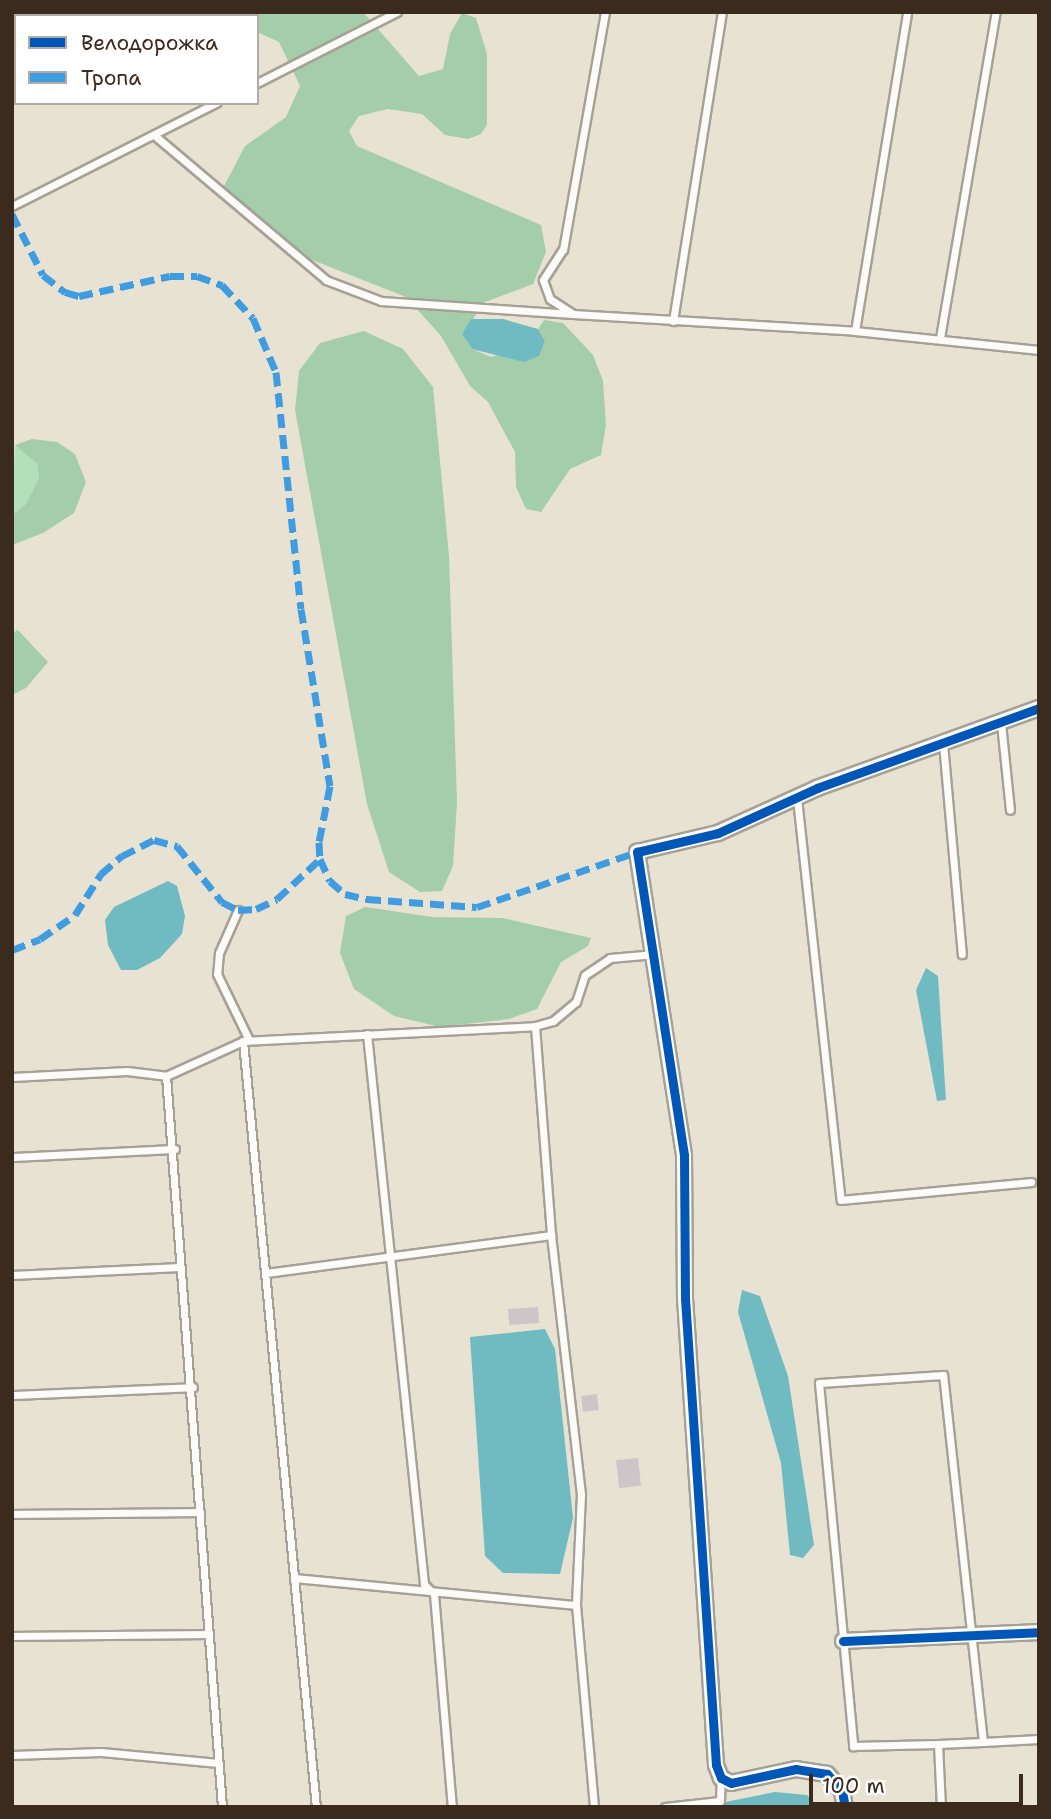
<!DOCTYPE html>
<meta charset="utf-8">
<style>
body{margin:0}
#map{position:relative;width:1051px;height:1819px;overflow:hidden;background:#e8e2d3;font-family:"Shantell Sans",sans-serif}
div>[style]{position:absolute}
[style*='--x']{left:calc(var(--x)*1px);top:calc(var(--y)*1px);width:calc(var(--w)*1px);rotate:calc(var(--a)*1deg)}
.green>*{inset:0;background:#b2e0b9}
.forest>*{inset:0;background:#a4ceaa}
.water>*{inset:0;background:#6fbbc1}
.building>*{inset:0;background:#cec5c9;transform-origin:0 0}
.roads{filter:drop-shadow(2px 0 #a6a196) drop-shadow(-2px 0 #a6a196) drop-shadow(0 2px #a6a196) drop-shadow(0 -2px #a6a196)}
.lane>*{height:7px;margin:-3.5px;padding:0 3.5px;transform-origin:3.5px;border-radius:3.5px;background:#fcfbf8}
.street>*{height:14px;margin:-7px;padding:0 7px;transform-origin:7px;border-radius:7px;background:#fcfbf8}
.quiet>*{height:7px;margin-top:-3.5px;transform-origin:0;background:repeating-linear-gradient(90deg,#3f9ce0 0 14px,transparent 0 21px)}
.cycleway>*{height:9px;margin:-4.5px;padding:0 4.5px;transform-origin:4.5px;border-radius:4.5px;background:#0057b8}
span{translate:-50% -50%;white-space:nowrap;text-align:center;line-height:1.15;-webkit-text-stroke:5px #fff;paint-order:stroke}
.frame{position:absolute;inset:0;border:14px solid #3b2a1e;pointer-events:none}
.legend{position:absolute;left:14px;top:14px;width:245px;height:91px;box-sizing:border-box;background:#fff;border:2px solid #b1aaa5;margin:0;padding:9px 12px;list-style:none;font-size:21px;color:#3b2a1e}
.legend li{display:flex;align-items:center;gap:14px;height:35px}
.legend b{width:35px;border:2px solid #b1aaa5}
.scale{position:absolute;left:809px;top:1774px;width:214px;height:32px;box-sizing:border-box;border:4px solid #3b2a1e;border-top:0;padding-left:9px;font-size:21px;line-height:24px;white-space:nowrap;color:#3b2a1e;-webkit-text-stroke:5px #fff;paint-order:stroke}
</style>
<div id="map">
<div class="green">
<i style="clip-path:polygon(15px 445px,37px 464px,39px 478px,26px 504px,12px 515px)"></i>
</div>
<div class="forest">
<i style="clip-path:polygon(203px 12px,363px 12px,419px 76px,443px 69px,450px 34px,462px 13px,476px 18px,487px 54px,487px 125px,481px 134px,468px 139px,445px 135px,422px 114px,388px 109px,359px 116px,349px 131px,357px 146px,541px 225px,546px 252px,533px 284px,485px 302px,462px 334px,472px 349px,491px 357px,545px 341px,538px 329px,544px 320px,563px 323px,593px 355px,603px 381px,606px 425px,601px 455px,570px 469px,541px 512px,526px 509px,516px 487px,515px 452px,488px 402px,470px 386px,441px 336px,406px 297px,297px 254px,239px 213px,221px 192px,245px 146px,286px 117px,300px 86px,279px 42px,257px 32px,257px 16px)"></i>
<i style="clip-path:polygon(364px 331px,403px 349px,433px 387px,449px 556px,457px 802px,453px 866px,442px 891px,420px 892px,389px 872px,367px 804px,295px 410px,299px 371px,320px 343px)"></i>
<i style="clip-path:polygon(32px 439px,57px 442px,75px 454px,86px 482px,74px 513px,43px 533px,12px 545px,12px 515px,26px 504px,39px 478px,37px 464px,15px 445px)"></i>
<i style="clip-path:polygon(18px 630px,48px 662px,26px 688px,12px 695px,12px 633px)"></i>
<i style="clip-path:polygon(365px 907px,433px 917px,502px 918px,591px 938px,588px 946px,561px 962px,537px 1009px,509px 1019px,440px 1027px,394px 1016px,354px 989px,340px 953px,346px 916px)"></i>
</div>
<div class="water">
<i style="clip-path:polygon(471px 319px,503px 319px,538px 329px,545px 341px,539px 356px,524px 362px,472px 349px,462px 334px)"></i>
<i style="clip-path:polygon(168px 881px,177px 886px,185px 916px,182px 934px,160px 958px,137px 970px,121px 970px,108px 945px,105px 920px,114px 907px)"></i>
<i style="clip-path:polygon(926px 968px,938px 976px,946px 1100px,937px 1101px,916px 990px)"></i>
<i style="clip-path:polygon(742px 1290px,760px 1296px,788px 1376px,814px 1545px,803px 1558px,790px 1555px,781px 1463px,738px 1312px)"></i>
<i style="clip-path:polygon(545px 1329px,555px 1349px,573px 1518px,560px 1574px,503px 1573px,485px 1556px,470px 1337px)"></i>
<i style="clip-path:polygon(775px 1792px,807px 1795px,818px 1807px,700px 1807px)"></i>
</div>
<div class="building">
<i style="left:538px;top:1307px;width:16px;height:30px;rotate:86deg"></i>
<i style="left:597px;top:1394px;width:16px;height:16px;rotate:83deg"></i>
<i style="left:638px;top:1458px;width:28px;height:22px;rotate:84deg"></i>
</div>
<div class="roads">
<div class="lane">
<i style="--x:605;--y:12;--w:241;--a:100"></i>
<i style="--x:563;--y:249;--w:37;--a:123"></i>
<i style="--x:543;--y:280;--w:20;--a:70"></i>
<i style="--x:550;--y:299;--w:27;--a:33"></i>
<i style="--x:573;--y:314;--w:283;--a:3.4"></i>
<i style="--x:855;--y:331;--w:185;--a:5.9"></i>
<i style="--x:159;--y:16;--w:8;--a:-30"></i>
<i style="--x:257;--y:83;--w:157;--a:-26.9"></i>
<i style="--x:12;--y:91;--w:4;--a:-14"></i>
<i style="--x:154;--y:135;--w:225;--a:40.1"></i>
<i style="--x:326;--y:280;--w:59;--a:20.9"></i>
<i style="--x:381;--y:301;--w:192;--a:3.9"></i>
<i style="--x:12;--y:206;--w:229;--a:-26.8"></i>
<i style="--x:673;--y:321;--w:313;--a:-81"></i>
<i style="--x:855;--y:331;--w:323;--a:-80.7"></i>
<i style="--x:940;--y:338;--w:331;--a:-80.3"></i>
<i style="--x:1001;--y:723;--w:87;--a:84.1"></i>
<i style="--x:943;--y:743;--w:212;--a:84.9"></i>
<i style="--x:797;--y:798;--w:404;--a:83.8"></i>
<i style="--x:841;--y:1200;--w:191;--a:-5.4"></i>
<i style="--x:238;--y:910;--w:47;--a:113.8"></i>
<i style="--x:219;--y:953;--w:21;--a:95"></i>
<i style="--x:217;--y:974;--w:73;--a:64.1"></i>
<i style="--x:535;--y:1026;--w:210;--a:85.6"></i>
<i style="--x:551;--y:1235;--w:261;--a:83.4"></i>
<i style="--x:581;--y:1494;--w:111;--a:92.6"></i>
<i style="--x:576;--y:1605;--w:203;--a:84.9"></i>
<i style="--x:367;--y:1034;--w:553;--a:84.08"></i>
<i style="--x:424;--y:1584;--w:14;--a:45"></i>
<i style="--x:434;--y:1594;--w:214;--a:85.2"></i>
<i style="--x:243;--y:1041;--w:769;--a:84.56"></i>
<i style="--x:166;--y:1076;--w:733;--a:85.62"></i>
<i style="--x:12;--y:1077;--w:115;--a:-3"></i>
<i style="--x:127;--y:1071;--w:39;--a:7"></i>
<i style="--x:166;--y:1076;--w:85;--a:-24.4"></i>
<i style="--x:243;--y:1041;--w:292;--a:-2.9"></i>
<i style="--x:535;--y:1026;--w:19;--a:-16"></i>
<i style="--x:553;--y:1021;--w:30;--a:-40"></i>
<i style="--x:576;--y:1002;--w:28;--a:-72"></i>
<i style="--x:585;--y:975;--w:30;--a:-34"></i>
<i style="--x:610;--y:958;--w:45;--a:-5.1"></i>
<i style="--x:12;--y:1157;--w:163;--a:-2.8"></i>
<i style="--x:266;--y:1273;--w:288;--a:-7.6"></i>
<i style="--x:12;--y:1275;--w:168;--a:-2.7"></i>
<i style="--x:12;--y:1395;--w:181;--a:-2.5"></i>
<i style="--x:12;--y:1514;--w:188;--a:-0.6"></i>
<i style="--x:295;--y:1578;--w:282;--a:5.5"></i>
<i style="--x:12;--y:1636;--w:195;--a:-0.6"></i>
<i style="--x:983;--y:1742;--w:369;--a:-96.2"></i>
<i style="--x:943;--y:1375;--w:124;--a:176.3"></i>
<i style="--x:819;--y:1383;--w:365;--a:84.6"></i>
<i style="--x:853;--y:1746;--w:85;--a:-1.3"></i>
<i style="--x:938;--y:1744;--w:45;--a:-2.5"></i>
<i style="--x:983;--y:1742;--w:56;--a:-3.1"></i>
<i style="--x:938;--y:1744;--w:63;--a:87.3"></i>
<i style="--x:12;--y:1755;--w:89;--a:-1.9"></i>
<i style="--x:101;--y:1752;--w:118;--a:5.4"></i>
<i style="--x:665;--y:1807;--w:55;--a:-6.2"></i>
<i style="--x:720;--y:1801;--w:23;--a:-88"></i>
</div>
<div class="street">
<i style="--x:843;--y:1641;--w:196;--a:-2.6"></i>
<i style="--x:845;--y:1807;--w:16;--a:-101"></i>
<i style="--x:842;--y:1791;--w:23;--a:-131"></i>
<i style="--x:827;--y:1774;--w:31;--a:-171"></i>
<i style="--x:796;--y:1769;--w:66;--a:167.8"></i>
<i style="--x:731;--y:1783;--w:11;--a:-153"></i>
<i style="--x:721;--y:1778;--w:14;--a:-111"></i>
<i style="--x:716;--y:1765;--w:468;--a:-93.8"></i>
<i style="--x:685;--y:1298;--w:143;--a:-90.4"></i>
<i style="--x:684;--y:1155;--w:307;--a:-98.8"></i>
<i style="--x:637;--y:852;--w:83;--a:-13.2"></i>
<i style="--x:718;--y:833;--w:109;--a:-24.4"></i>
<i style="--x:817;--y:788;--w:236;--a:-19.8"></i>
</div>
</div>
<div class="quiet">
<i style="--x:12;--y:214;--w:68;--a:63.1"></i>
<i style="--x:43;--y:275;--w:28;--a:38"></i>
<i style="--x:65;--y:292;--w:15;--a:16"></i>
<i style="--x:79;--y:296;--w:93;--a:-12.4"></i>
<i style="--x:170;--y:276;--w:27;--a:0"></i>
<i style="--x:197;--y:276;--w:27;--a:20"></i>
<i style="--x:222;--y:285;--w:45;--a:46.8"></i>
<i style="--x:253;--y:318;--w:59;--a:66.9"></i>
<i style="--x:276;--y:372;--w:238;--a:84"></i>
<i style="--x:301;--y:609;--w:179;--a:80.7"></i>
<i style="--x:330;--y:786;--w:57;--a:101.1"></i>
<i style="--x:319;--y:842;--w:17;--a:87"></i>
<i style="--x:320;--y:859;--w:24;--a:66"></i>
<i style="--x:330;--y:881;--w:20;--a:41"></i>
<i style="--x:345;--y:894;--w:23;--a:13"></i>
<i style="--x:367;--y:899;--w:110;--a:4.2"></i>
<i style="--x:477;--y:907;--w:169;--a:-19"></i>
<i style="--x:12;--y:950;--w:30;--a:-21"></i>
<i style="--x:40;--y:939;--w:42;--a:-34.4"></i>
<i style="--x:75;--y:915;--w:49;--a:-57.6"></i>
<i style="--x:101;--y:874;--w:28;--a:-41"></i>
<i style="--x:122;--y:856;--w:36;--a:-27"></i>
<i style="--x:154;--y:840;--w:24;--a:15"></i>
<i style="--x:177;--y:846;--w:72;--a:51.2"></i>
<i style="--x:222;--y:902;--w:18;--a:27"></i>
<i style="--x:238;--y:910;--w:18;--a:-3"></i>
<i style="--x:256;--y:909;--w:23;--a:-25"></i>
<i style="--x:277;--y:899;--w:59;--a:-42.9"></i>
</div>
<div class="cycleway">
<i style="--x:843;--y:1641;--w:196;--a:-2.6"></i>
<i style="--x:845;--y:1807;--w:16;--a:-101"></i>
<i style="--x:842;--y:1791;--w:23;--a:-131"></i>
<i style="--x:827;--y:1774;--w:31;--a:-171"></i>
<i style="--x:796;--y:1769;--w:66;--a:167.8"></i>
<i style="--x:731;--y:1783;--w:11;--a:-153"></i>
<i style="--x:721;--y:1778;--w:14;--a:-111"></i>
<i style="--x:716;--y:1765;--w:468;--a:-93.8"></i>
<i style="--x:685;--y:1298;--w:143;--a:-90.4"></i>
<i style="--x:684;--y:1155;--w:307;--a:-98.8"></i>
<i style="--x:637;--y:852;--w:83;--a:-13.2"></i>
<i style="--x:718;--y:833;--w:109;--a:-24.4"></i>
<i style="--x:817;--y:788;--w:236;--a:-19.8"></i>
</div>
<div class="frame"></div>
<ul class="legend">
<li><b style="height:9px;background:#0057b8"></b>Велодорожка</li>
<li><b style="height:9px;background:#3f9ce0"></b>Тропа</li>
</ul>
<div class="scale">100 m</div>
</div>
